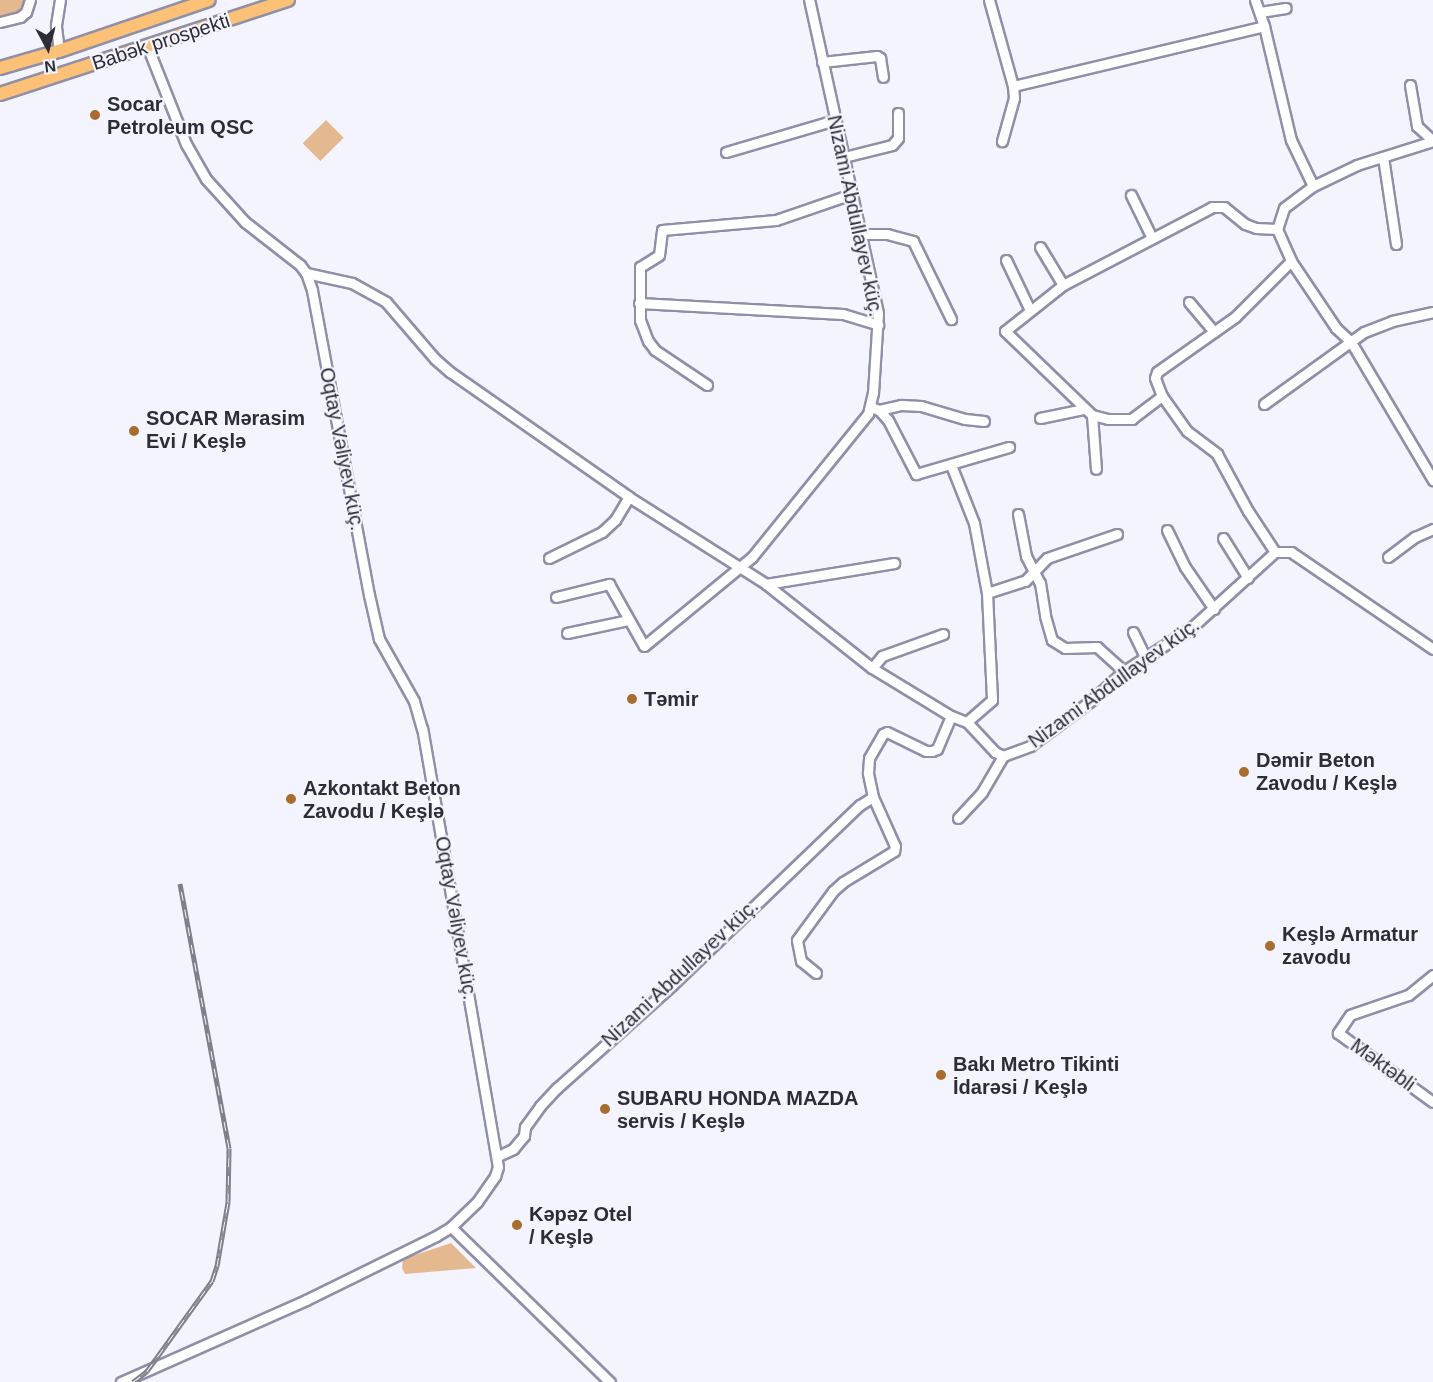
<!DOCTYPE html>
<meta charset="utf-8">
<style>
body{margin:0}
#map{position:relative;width:1433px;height:1382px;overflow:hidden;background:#f4f4ff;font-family:Arial,sans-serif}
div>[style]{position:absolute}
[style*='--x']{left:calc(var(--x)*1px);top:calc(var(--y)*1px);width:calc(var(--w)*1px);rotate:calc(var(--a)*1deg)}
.green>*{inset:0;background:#e5b990;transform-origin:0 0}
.roads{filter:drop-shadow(2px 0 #908fa9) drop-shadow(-2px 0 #908fa9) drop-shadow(0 2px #908fa9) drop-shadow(0 -2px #908fa9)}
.minor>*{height:9px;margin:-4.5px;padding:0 4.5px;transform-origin:4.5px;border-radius:4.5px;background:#fff}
.major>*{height:12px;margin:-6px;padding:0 6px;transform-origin:6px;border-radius:6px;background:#fcc176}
.rail>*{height:5px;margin-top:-2.5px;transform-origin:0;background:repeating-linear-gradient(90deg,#f4f4ff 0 9px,#80808a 0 18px);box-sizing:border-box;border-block:2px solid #80808a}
.dots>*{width:16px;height:16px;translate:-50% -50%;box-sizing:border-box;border:3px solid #f4f4ff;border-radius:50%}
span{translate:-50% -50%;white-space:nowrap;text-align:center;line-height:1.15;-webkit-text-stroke:4.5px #f4f4ff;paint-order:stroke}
.street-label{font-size:20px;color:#2d2d37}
.poi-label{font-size:20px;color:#2d2d37;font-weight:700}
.left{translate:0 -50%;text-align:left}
.north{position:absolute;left:18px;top:18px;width:60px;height:60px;-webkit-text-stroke:4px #f4f4ff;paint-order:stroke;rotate:173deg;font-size:16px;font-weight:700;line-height:24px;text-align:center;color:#2d2d37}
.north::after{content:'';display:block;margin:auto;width:21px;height:27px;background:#2d2d37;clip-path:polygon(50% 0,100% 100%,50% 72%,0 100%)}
</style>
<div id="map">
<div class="green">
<i style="clip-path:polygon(0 0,25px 0,18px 12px,0 17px)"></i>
<i style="left:326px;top:120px;width:25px;height:33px;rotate:45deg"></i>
<i style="clip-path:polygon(451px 1243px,476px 1268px,405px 1274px,402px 1268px,403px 1259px)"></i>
</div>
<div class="roads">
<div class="minor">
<i style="--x:989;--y:0;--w:89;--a:74.4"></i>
<i style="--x:1013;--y:86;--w:12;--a:85"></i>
<i style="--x:1014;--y:98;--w:45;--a:105.6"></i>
<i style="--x:1255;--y:0;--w:28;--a:71"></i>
<i style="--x:1264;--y:26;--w:117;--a:76.7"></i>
<i style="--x:1291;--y:140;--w:51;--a:64.4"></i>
<i style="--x:1260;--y:12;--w:26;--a:-9"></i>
<i style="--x:0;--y:22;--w:21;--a:-14"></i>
<i style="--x:20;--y:17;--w:8;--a:-40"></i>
<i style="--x:26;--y:12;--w:13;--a:-72"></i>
<i style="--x:59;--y:51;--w:26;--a:-97"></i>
<i style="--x:56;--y:25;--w:25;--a:-81"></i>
<i style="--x:822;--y:62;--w:55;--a:-6.2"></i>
<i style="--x:877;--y:56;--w:4;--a:34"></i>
<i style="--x:880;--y:58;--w:19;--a:81"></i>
<i style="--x:1410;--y:85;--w:42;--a:80.3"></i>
<i style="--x:1417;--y:126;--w:22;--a:43"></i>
<i style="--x:1013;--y:86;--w:258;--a:-13.4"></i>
<i style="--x:1433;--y:141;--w:80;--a:162.5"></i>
<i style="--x:1357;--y:165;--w:49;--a:154.5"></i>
<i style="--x:1313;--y:186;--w:36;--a:143"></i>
<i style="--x:1284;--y:208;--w:22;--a:108"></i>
<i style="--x:1277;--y:229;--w:35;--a:66"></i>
<i style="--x:1291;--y:261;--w:81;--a:56.1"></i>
<i style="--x:1336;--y:328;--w:21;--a:43"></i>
<i style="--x:1351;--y:342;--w:161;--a:59.3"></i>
<i style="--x:726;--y:152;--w:114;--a:-16.4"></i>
<i style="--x:844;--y:157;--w:49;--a:-14"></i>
<i style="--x:892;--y:145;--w:9;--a:-49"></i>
<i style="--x:898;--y:138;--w:25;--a:-90"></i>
<i style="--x:1383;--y:157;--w:88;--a:81.5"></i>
<i style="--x:1131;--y:195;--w:48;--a:64"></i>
<i style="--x:862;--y:234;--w:25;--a:0"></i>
<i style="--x:887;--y:234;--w:27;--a:15"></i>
<i style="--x:913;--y:241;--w:87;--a:64"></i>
<i style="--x:1040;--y:247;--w:44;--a:58.8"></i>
<i style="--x:1006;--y:260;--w:55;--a:64.4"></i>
<i style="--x:1291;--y:261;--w:79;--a:135"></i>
<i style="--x:1235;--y:317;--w:95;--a:144.8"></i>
<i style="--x:1157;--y:372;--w:6;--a:108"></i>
<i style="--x:1155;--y:378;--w:19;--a:69"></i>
<i style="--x:1162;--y:396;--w:43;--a:54.5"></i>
<i style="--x:1187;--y:431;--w:38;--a:37"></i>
<i style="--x:1217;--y:454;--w:65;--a:61.5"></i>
<i style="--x:1248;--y:511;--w:49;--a:56.6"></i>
<i style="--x:1275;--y:552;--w:16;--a:0"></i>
<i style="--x:1291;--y:552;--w:172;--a:34.3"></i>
<i style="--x:306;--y:273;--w:47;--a:12.3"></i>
<i style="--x:352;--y:283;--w:39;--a:29"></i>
<i style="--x:386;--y:302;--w:75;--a:49.3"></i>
<i style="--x:435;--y:359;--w:20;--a:41"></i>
<i style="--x:450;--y:372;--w:218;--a:34.9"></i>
<i style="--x:629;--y:497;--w:162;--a:32.4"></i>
<i style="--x:766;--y:584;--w:135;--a:38.4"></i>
<i style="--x:872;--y:668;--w:92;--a:31.3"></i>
<i style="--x:951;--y:716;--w:17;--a:21"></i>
<i style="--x:967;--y:722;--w:41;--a:47"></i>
<i style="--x:995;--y:752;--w:9;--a:27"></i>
<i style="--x:1003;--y:756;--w:29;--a:-20"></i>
<i style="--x:1030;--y:746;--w:79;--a:-36.7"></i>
<i style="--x:1093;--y:699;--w:42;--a:-42.1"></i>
<i style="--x:1124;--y:671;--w:78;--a:-32.5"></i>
<i style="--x:1190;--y:629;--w:115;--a:-42.2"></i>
<i style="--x:1189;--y:302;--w:39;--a:50"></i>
<i style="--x:639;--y:303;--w:204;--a:3.1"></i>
<i style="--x:843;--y:314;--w:37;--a:17"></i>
<i style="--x:707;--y:385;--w:63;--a:-146.1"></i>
<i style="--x:655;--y:350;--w:11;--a:-128"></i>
<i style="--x:648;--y:341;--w:22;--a:-111"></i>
<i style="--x:640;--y:320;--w:53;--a:-90"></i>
<i style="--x:640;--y:267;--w:22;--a:-32"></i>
<i style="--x:659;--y:255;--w:25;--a:-83"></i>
<i style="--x:662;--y:230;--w:114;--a:-5"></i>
<i style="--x:776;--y:220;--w:80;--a:-18.9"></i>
<i style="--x:1162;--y:396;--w:38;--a:143"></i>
<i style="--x:1132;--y:419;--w:24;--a:180"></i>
<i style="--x:1108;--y:419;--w:16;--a:-166"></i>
<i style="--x:1092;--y:415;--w:121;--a:-136"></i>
<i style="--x:1005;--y:331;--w:74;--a:-38.4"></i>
<i style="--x:1063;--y:285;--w:168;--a:-27.6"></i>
<i style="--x:1212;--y:207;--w:12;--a:0"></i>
<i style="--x:1224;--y:207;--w:27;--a:39"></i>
<i style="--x:1245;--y:224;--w:12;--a:20"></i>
<i style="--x:1256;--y:228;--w:21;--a:3"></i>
<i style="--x:1264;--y:404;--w:123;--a:-35.8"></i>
<i style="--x:1364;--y:332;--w:30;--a:-21"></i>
<i style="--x:1392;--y:321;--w:42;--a:-12.4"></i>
<i style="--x:871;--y:407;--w:9;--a:21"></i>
<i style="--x:879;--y:410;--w:13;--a:48"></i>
<i style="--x:888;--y:420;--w:61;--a:62.6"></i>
<i style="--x:916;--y:474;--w:97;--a:-16.2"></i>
<i style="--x:879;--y:410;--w:23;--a:-13"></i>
<i style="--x:901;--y:405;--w:20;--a:3"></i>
<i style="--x:921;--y:406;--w:46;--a:16.5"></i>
<i style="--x:965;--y:419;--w:19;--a:6"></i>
<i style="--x:1092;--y:415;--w:54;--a:85.8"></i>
<i style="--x:1040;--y:418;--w:45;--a:-11.6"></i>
<i style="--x:951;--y:465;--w:62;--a:68.4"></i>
<i style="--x:974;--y:523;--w:71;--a:79.5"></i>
<i style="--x:987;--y:593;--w:107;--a:87.3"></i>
<i style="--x:992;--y:700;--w:33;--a:139"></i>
<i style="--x:1018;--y:514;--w:43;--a:79.2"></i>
<i style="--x:1026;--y:556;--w:30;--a:63"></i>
<i style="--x:1040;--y:583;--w:33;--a:81"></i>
<i style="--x:1045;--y:616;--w:25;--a:74"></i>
<i style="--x:1052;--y:640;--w:15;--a:32"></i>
<i style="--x:1065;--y:648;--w:32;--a:-2"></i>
<i style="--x:1097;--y:647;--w:36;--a:42"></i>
<i style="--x:1167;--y:530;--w:41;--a:64.1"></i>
<i style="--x:1185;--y:567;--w:51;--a:55.4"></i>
<i style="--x:1223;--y:538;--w:47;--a:58"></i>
<i style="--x:1388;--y:557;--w:34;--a:-37"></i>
<i style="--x:1415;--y:537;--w:20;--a:-24"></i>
<i style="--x:549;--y:558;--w:59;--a:-26.1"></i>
<i style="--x:602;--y:532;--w:18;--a:-43"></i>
<i style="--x:615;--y:520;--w:27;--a:-59"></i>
<i style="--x:766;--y:584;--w:130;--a:-9.3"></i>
<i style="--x:987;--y:593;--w:40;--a:-18"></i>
<i style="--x:1025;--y:581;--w:32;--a:-46"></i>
<i style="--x:1047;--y:558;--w:74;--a:-18.9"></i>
<i style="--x:556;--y:597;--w:55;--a:-13.8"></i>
<i style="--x:609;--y:584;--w:71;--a:60.6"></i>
<i style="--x:644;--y:646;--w:140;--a:-39.5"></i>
<i style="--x:752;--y:557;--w:184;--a:-51"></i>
<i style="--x:868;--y:414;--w:22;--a:-77"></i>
<i style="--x:873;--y:393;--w:80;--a:-86.4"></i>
<i style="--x:878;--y:313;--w:321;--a:-102.4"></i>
<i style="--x:1133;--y:632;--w:28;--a:64"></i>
<i style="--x:567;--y:633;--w:62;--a:-12"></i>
<i style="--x:872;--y:668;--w:16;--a:-50"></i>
<i style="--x:882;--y:656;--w:65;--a:-19.8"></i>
<i style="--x:958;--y:818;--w:35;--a:-47"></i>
<i style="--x:982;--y:792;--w:42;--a:-59.7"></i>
<i style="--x:816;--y:973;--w:19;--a:-141"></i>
<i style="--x:801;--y:961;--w:21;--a:-101"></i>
<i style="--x:797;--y:940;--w:61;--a:-53.7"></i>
<i style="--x:833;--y:891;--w:13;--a:-42"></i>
<i style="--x:843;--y:882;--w:60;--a:-31.3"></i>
<i style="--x:894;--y:851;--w:5;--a:-79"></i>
<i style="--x:895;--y:846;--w:54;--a:-114.2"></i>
<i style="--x:873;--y:797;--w:25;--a:-102"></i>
<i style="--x:868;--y:773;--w:15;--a:-86"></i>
<i style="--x:869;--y:758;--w:28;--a:-60"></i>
<i style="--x:883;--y:734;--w:4;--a:-27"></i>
<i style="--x:887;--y:732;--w:43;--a:26"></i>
<i style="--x:926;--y:751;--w:6;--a:0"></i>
<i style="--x:932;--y:751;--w:5;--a:-22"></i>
<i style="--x:937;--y:749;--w:36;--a:-67"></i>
<i style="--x:1433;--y:975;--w:32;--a:141"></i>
<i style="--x:1408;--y:995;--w:61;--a:161"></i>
<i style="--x:1350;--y:1015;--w:22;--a:124"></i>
<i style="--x:1338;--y:1033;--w:117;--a:36"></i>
<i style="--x:498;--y:1156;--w:17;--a:-25"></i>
<i style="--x:513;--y:1149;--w:17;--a:-50"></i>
<i style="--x:524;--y:1136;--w:9;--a:-84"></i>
<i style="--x:525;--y:1127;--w:26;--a:-54"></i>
<i style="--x:540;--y:1106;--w:25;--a:-47"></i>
<i style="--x:557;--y:1088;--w:154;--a:-41.8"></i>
<i style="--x:672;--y:985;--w:260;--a:-43.8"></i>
<i style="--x:860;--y:805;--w:15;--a:-32"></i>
<i style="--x:451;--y:1227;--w:222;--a:44.3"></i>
<i style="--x:121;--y:1382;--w:202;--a:-23.9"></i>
<i style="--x:306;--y:1300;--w:145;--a:-26.2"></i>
<i style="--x:436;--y:1236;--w:17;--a:-31"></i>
<i style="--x:451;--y:1227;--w:36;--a:-44"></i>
<i style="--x:477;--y:1202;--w:32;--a:-55"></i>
<i style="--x:495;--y:1176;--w:9;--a:-72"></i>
<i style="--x:498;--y:1167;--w:445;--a:-99.8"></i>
<i style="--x:422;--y:729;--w:29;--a:-106"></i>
<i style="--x:414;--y:701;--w:71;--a:-119.4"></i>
<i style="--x:379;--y:639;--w:45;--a:-102.8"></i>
<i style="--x:369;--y:595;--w:310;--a:-100.6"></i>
<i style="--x:312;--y:290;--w:18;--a:-109"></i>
<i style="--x:306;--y:273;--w:10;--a:-127"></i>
<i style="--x:300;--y:265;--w:70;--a:-142"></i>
<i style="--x:245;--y:222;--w:58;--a:-132.2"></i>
<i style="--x:206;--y:179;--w:40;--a:-119.7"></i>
<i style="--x:186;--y:144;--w:103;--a:-111.6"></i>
</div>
<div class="major">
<i style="--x:0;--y:68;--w:61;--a:-16.1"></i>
<i style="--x:59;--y:51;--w:158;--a:-18.8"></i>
<i style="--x:0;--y:94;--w:303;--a:-18.1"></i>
</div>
</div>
<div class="rail">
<i style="--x:133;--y:1382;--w:18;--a:-38"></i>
<i style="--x:147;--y:1371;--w:111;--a:-54.2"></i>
<i style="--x:212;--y:1281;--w:16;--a:-72"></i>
<i style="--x:217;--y:1266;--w:65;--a:-80.2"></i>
<i style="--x:228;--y:1202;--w:54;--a:-88.9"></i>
<i style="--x:229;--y:1148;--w:269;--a:-100.5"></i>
</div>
<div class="dots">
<i style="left:95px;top:115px;background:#a86d2e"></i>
<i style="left:134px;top:431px;background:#a86d2e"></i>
<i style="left:632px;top:699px;background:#a86d2e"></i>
<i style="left:1244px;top:772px;background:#a86d2e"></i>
<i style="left:291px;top:799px;background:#a86d2e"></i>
<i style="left:1270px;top:946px;background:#a86d2e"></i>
<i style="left:941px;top:1075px;background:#a86d2e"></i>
<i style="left:605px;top:1109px;background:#a86d2e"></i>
<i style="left:517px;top:1225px;background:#a86d2e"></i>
</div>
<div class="street-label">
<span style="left:161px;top:42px;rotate:-18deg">Babək prospekti</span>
<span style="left:855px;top:216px;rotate:78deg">Nizami Abdullayev küç.</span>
<span style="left:342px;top:449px;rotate:79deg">Oqtay Vəliyev küç.</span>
<span style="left:1114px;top:683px;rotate:-36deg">Nizami Abdullayev küç.</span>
<span style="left:456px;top:918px;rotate:80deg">Oqtay Vəliyev küç.</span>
<span style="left:680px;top:973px;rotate:-43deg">Nizami Abdullayev küç.</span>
<span style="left:1383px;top:1065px;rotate:36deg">Məktəbli</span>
</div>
<div class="poi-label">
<span class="left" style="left:107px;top:116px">Socar<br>Petroleum QSC</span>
<span class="left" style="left:146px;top:430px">SOCAR Mərasim<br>Evi / Keşlə</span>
<span class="left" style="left:644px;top:699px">Təmir</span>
<span class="left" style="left:1256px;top:772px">Dəmir Beton<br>Zavodu / Keşlə</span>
<span class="left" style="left:303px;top:800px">Azkontakt Beton<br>Zavodu / Keşlə</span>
<span class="left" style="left:1282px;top:946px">Keşlə Armatur<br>zavodu</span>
<span class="left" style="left:953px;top:1076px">Bakı Metro Tikinti<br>İdarəsi / Keşlə</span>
<span class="left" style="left:617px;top:1110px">SUBARU HONDA MAZDA<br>servis / Keşlə</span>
<span class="left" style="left:529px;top:1226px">Kəpəz Otel<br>/ Keşlə</span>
</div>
<div class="north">N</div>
</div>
